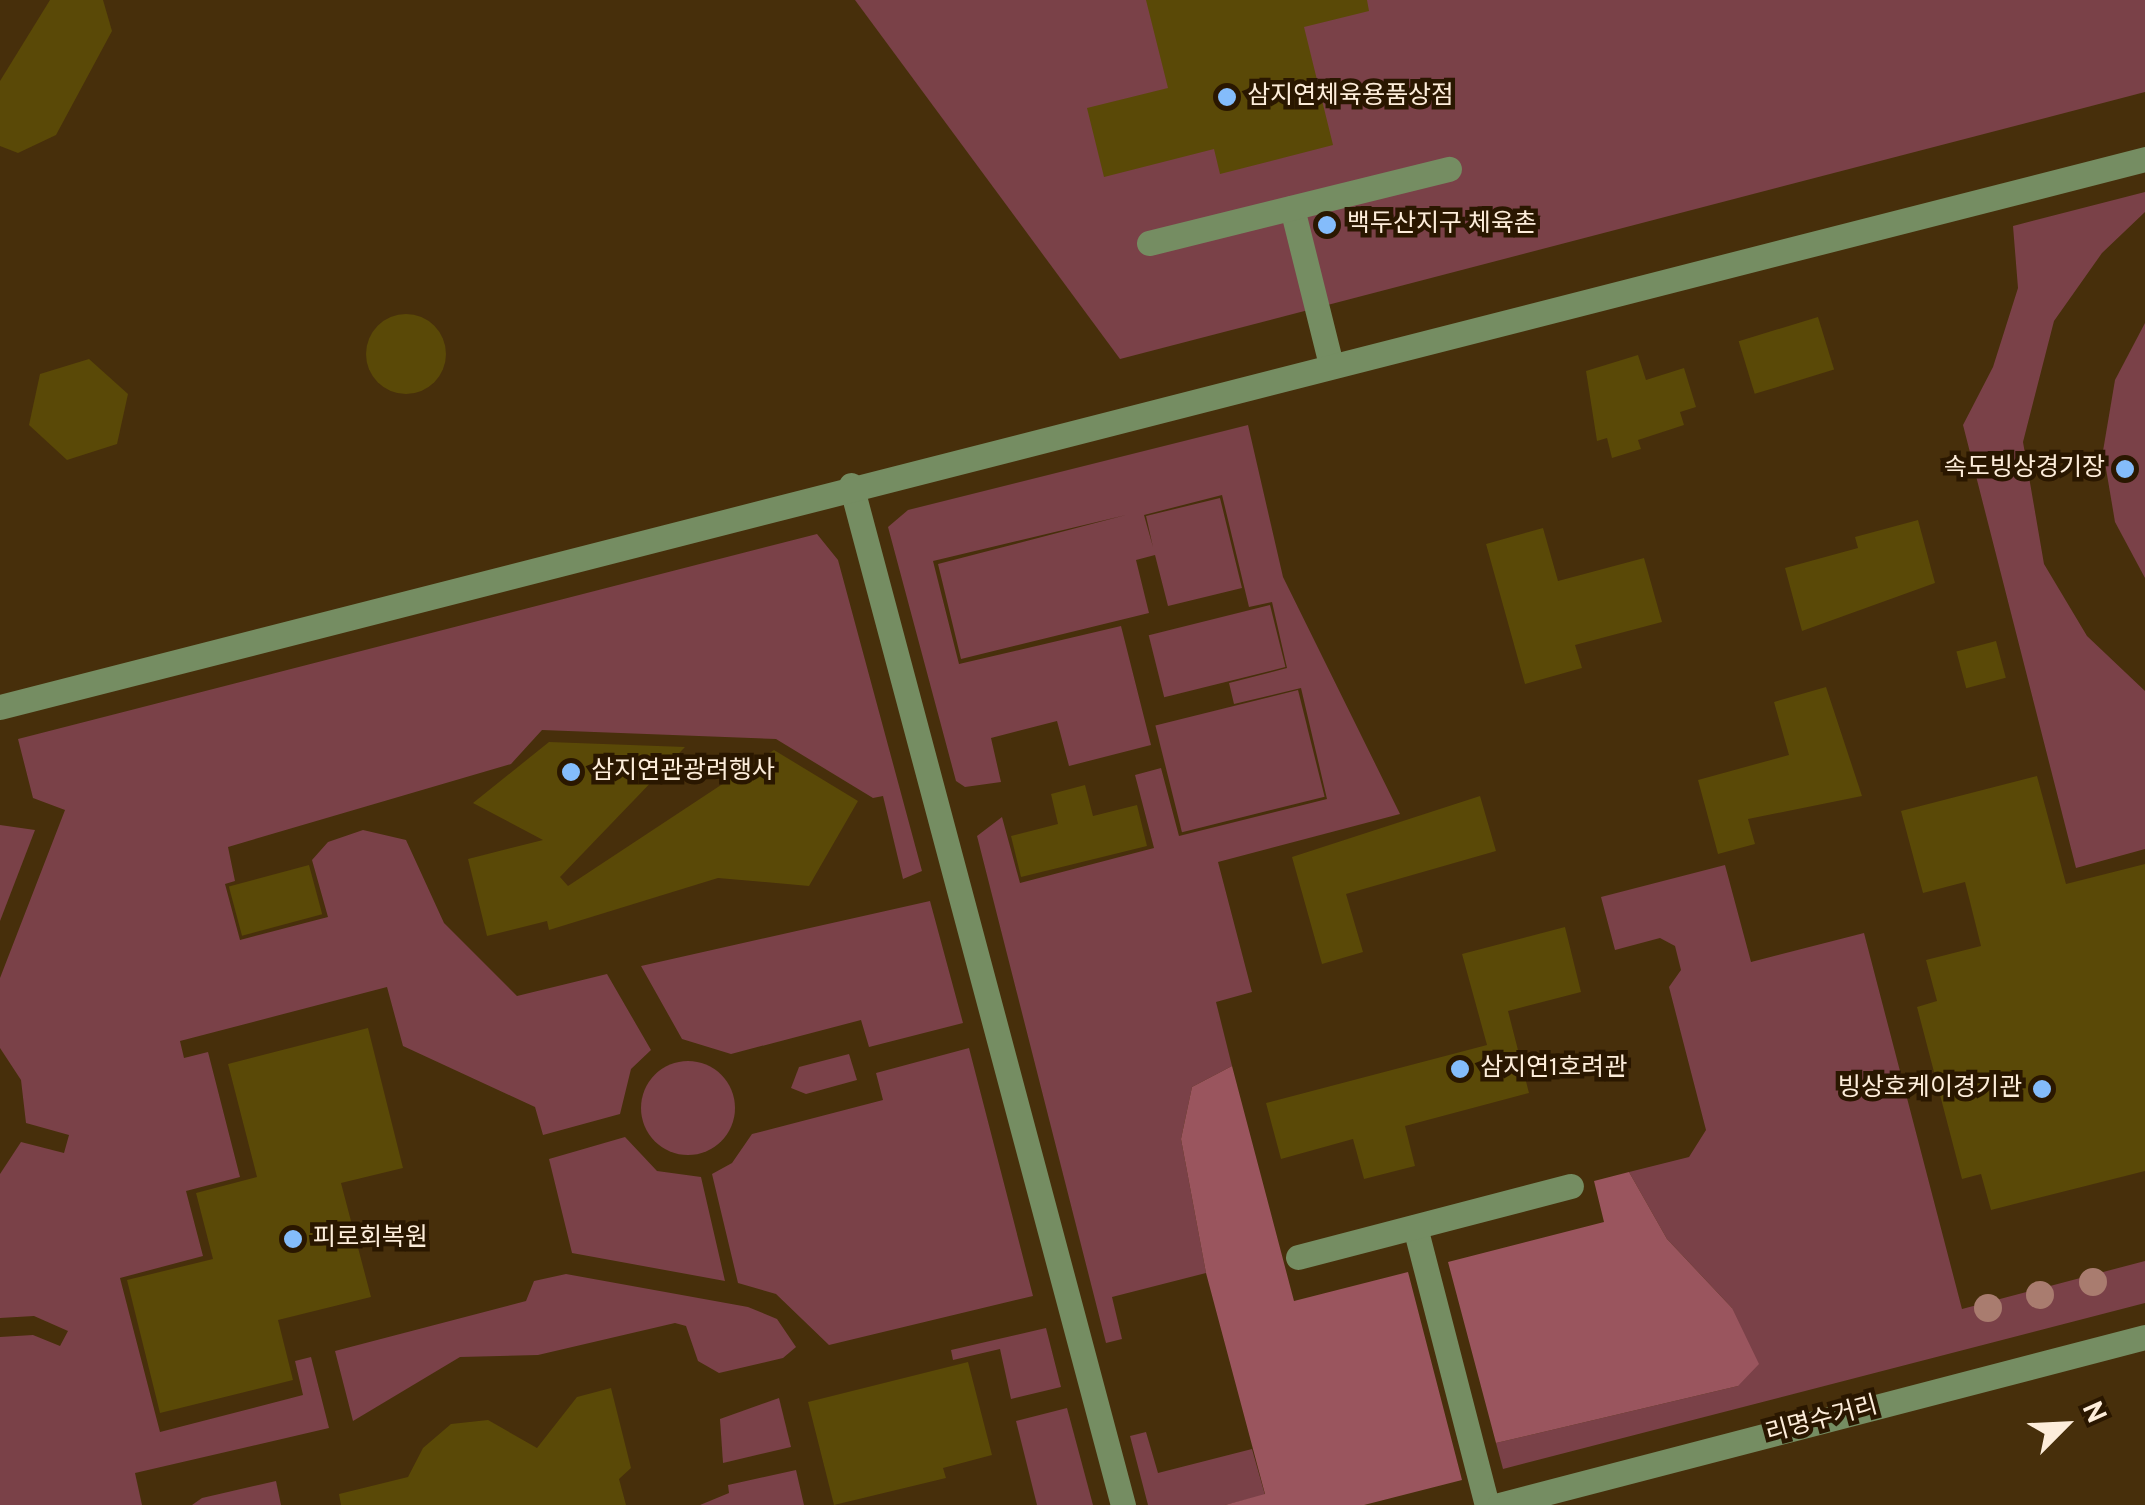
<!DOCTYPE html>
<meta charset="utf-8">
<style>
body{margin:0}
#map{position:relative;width:2145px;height:1505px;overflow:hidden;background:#472f0b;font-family:Overpass,"Noto Sans KR",sans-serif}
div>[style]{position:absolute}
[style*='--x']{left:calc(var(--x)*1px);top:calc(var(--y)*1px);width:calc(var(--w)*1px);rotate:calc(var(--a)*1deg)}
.green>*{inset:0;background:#7a4148;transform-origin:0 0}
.round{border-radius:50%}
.forest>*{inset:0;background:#9a555e}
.building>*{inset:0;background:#5a4907;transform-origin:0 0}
.minor>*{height:25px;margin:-12.5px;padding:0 12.5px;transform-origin:12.5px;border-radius:12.5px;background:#758d62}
.trees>*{width:28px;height:28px;margin:-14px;border-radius:50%;background:#a97c6f}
.dots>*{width:28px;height:28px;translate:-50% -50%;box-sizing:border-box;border:5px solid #2a1700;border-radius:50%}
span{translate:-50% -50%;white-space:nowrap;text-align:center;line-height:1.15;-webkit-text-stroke:9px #2a1700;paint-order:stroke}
.poi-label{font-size:25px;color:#fdedda}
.left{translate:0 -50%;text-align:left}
.right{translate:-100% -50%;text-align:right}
.street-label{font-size:25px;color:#fdedda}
.north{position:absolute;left:2015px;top:1375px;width:100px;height:100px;-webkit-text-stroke:8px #2a1700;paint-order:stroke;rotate:66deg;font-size:28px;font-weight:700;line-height:40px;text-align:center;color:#fdedda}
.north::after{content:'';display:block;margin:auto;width:35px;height:45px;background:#fdedda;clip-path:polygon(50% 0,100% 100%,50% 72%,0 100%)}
</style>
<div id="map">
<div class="green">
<i style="clip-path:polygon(855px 0,2145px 0,2145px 92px,1120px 359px)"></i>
<i style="clip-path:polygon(2145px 192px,2145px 212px,2102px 253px,2054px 321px,2023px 442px,2044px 564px,2087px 636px,2145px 691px,2145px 849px,2076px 868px,1963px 425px,1993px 367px,2018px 288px,2013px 226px)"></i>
<i style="clip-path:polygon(2145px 323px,2145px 578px,2115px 522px,2103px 451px,2115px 380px)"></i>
<i style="clip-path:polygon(1248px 425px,1283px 577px,1400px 814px,1218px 862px,1252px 992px,1216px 1002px,1232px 1066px,1192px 1087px,1181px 1139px,1206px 1273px,1112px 1297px,1122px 1339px,1106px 1343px,977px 836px,1002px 817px,1020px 883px,1154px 848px,1135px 775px,1161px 768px,1179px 836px,1327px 799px,1301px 688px,1234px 704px,1229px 683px,1287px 668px,1272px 602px,1249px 607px,1222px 495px,1144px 515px,1153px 547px,1146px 516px,1220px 498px,1242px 588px,1168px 606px,1155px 555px,1136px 560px,1149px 613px,961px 659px,938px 564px,1126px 515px,933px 561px,959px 664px,1121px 626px,1151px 745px,1069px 766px,1057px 721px,991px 738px,1001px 782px,965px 787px,956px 781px,888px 527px,908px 510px)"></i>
<i style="clip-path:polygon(817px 534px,838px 560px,922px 871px,903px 879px,883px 796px,873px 798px,776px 739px,542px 730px,511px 764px,228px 847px,235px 881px,225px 884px,240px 940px,328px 917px,312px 860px,328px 842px,363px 830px,406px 840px,444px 923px,517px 996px,607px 974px,651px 1050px,631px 1069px,620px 1114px,543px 1135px,535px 1107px,403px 1046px,387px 987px,180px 1041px,184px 1058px,208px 1052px,240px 1177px,186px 1191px,203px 1256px,120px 1278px,160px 1432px,303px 1395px,295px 1361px,311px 1357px,329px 1428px,135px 1473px,142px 1505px,0 1505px,0 1337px,33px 1335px,60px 1346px,68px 1331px,34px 1316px,0 1318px,0 1174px,21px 1142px,64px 1153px,69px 1135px,26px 1123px,21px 1080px,0 1048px,0 978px,65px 810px,33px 798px,18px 739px)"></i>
<i style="left:1270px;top:605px;width:64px;height:125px;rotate:76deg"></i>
<i style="left:1298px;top:690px;width:110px;height:147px;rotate:76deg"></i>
<i style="clip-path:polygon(0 825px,35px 830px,0 921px)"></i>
<i style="clip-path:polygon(1725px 865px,1751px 962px,1864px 933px,1962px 1309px,2145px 1261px,2145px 1303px,1503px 1469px,1496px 1443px,1738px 1386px,1732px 1308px,1667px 1239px,1629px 1172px,1689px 1157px,1706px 1130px,1669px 987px,1681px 970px,1675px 946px,1660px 938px,1615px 950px,1601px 897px)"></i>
<i style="clip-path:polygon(930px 901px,963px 1023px,869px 1047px,861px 1020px,731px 1054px,682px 1039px,641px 966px)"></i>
<i style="clip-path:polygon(969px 1048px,1033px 1296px,829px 1345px,776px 1294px,738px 1283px,712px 1174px,732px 1163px,752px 1134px,883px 1100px,876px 1073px)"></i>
<i style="clip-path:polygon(849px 1054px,857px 1080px,806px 1094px,791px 1088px,799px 1067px)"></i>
<i class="round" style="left:641px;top:1061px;width:94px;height:94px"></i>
<i style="clip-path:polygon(625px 1137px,657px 1171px,701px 1177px,725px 1281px,572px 1253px,549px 1159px)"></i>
<i style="clip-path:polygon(566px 1274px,748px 1307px,777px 1319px,796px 1347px,783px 1358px,719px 1373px,698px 1361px,686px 1326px,675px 1323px,538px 1355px,460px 1357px,353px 1421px,335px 1351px,526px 1301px,534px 1281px)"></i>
<i style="clip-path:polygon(1046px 1328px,1061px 1387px,1011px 1399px,1000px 1349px,953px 1360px,951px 1350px)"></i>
<i style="clip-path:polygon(779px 1398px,791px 1447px,723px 1463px,720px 1419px)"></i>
<i style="clip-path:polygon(1067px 1408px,1093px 1505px,1037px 1505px,1016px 1421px)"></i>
<i style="clip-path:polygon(1146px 1432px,1158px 1473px,1252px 1449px,1265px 1495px,1225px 1505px,1148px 1505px,1130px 1436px)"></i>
<i style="clip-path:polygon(796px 1470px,804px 1505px,700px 1505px,729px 1493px,728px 1485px)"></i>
<i style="clip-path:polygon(276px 1481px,281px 1505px,192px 1505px,202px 1498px)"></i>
</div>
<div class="forest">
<i style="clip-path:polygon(1232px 1066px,1294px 1301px,1408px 1272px,1462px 1480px,1364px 1505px,1225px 1505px,1265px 1494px,1206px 1273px,1181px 1139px,1192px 1087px)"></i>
<i style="clip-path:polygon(1629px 1172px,1667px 1239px,1732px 1308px,1759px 1364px,1738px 1386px,1496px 1443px,1448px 1262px,1604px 1222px,1594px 1181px)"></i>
</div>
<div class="building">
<i style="clip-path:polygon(50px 0,103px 0,112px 31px,56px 135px,18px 153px,0 146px,0 81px)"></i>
<i style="clip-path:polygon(1146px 0,1367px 0,1369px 11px,1304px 27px,1333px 145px,1220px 174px,1214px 149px,1104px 177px,1087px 108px,1168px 88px)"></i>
<i class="round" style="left:366px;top:314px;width:80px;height:80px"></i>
<i style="left:1818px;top:317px;width:55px;height:83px;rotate:73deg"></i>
<i style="clip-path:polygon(1638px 355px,1646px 380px,1684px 368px,1696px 407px,1680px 412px,1684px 425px,1638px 440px,1641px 449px,1612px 458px,1607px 438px,1597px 441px,1586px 371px)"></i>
<i style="clip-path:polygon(89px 359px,128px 394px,117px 444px,67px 460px,29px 425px,40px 374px)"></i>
<i style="clip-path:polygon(1918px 520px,1935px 583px,1802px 631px,1785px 568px,1858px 548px,1855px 537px)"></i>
<i style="clip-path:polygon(1543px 528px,1558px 581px,1644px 558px,1662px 622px,1575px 645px,1582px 668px,1525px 684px,1486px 544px)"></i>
<i style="left:1996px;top:641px;width:38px;height:41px;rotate:75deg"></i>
<i style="clip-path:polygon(1826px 687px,1862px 796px,1748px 819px,1755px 844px,1718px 854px,1698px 780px,1789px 755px,1774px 702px)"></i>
<i style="clip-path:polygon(549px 742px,685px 747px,560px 877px,568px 886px,774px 750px,858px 801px,809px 886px,718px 878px,549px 930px,547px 921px,487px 936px,468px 859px,543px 840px,473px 803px)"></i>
<i style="clip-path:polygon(2037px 776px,2066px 884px,2145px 864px,2145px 1171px,1991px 1210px,1981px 1174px,1962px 1179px,1917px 1007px,1937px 1001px,1926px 960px,1981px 946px,1965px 882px,1923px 893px,1901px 811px)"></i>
<i style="clip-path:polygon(1085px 785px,1093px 816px,1137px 805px,1147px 846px,1021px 877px,1011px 836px,1058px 824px,1051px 794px)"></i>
<i style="clip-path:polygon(1480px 796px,1496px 851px,1346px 894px,1363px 952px,1322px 964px,1292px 857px)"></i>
<i style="left:309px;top:865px;width:51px;height:83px;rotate:75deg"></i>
<i style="clip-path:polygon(1565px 927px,1581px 992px,1508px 1011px,1529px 1093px,1405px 1126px,1415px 1166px,1364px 1179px,1353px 1139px,1281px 1159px,1266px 1103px,1487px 1045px,1462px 954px)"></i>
<i style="clip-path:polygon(368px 1028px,403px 1168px,341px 1183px,371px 1297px,278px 1320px,293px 1380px,160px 1413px,127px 1280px,213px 1259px,196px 1193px,257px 1177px,228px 1064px)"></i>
<i style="clip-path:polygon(968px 1362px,992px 1455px,943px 1468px,946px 1478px,834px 1505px,808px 1402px)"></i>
<i style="clip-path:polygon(611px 1388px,631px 1468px,619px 1479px,626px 1505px,341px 1505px,339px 1494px,408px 1477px,423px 1448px,451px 1424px,488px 1420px,537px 1448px,577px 1397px)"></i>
</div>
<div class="minor">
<i style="--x:1292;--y:208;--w:162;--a:76"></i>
<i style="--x:1149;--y:243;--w:309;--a:-13.9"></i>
<i style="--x:851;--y:485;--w:1056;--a:75.07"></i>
<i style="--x:0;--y:707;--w:2214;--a:-14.33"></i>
<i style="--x:1415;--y:1227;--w:287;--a:75.5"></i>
<i style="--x:1298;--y:1257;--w:282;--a:-14.6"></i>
<i style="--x:1499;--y:1505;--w:667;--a:-14.58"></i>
</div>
<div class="trees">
<i style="left:2093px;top:1282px"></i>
<i style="left:2040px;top:1295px"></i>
<i style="left:1988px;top:1308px"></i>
</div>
<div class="dots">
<i style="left:1227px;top:97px;background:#84bcfb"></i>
<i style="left:1327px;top:225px;background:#84bcfb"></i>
<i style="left:2125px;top:469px;background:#84bcfb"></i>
<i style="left:571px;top:772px;background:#84bcfb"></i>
<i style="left:1460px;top:1069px;background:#84bcfb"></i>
<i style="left:2042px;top:1089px;background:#84bcfb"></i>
<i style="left:293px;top:1239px;background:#84bcfb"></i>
</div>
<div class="poi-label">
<span class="left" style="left:1247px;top:97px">삼지연체육용품상점</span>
<span class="left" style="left:1347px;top:225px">백두산지구 체육촌</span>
<span class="right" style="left:2105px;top:469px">속도빙상경기장</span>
<span class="left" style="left:591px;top:772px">삼지연관광려행사</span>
<span class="left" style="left:1480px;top:1069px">삼지연1호려관</span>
<span class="right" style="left:2022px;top:1089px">빙상호케이경기관</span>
<span class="left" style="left:313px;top:1239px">피로회복원</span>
</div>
<div class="street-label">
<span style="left:1822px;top:1421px;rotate:-15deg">리명수거리</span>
</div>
<div class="north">N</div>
</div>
